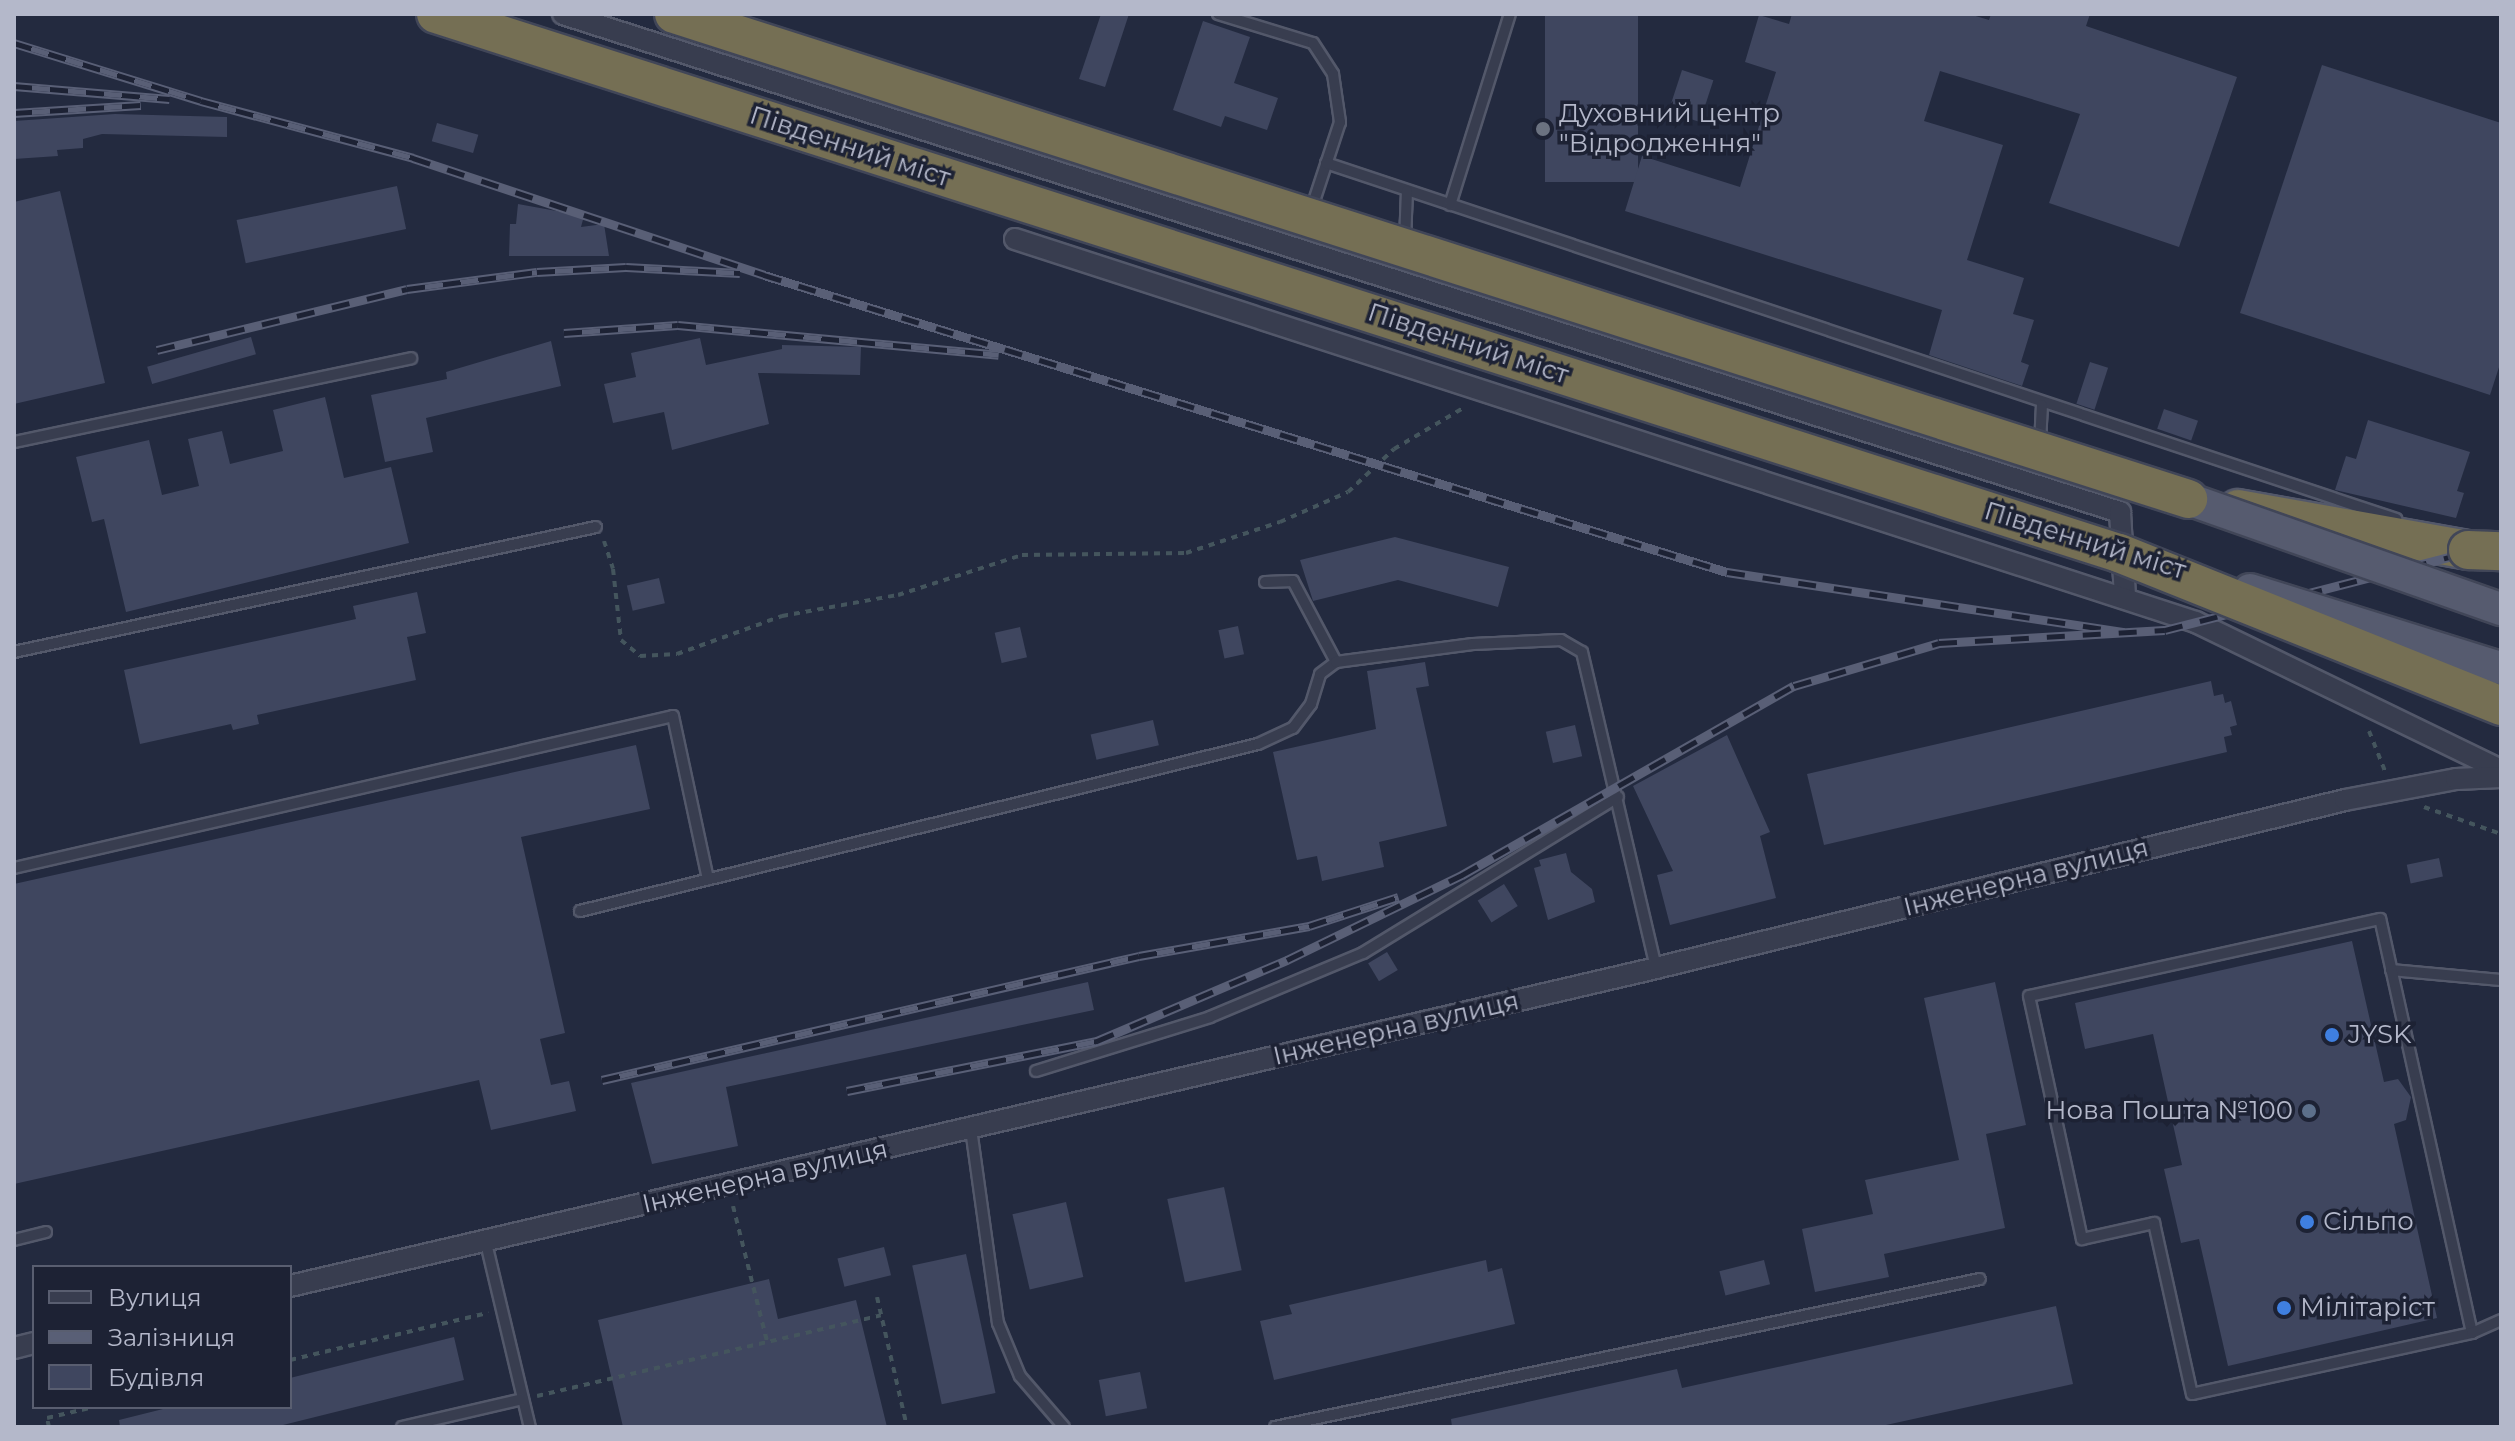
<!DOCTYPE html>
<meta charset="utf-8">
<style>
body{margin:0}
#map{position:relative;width:2515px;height:1441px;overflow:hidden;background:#232a3f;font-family:Montserrat,sans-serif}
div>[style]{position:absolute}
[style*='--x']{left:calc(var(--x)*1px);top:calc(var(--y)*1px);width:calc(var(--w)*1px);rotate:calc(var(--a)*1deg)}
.building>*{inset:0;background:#3f465f;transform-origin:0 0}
.path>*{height:4px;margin-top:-2px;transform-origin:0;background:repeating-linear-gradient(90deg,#44555d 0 6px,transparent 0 12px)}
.roads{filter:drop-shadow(2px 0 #53586a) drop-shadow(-2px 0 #53586a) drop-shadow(0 2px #53586a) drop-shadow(0 -2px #53586a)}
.lane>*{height:10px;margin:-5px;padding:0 5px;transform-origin:5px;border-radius:5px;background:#383d4f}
.street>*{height:20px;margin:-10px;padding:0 10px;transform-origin:10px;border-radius:10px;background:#383d4f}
.highway>*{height:38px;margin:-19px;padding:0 19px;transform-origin:19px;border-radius:19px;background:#756f54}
.rail>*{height:9px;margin-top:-4.5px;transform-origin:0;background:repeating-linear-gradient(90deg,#1d2234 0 18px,#595f76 0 36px);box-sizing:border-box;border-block:2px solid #595f76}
.bridges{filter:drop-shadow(2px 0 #414658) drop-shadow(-2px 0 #414658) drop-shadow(0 2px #414658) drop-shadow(0 -2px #414658)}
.primary-bridge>*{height:32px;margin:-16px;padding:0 16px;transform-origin:16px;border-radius:16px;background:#565b6f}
.highway-bridge>*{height:38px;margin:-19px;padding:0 19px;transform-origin:19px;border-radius:19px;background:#756f54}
.dots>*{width:22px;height:22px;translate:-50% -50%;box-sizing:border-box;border:4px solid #1d2234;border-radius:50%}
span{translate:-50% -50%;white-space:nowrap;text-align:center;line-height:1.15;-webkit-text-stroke:7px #1d2234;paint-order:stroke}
.poi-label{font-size:26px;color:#b4b8ca}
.left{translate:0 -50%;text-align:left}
.right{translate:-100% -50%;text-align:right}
.street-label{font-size:26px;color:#b4b8ca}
.frame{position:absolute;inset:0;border:16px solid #b4b8ca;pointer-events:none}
.legend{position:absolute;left:32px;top:1265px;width:260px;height:144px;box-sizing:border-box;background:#1d2234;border:2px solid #595e70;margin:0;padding:10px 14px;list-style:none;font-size:24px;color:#b4b8ca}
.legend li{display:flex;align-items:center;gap:16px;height:40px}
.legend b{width:40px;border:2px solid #595e70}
</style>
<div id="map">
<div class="building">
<i style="clip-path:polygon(1101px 14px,1129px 14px,1105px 87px,1079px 79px)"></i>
<i style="left:1545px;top:14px;width:93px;height:168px"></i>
<i style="clip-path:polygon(1792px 14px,1969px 14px,1989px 20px,1991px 14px,2090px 14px,2086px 26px,2237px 77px,2179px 247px,2049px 203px,2080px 114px,1940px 71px,1924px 121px,2003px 145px,1967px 260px,2024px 278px,2013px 314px,2034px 320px,2021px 362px,2029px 365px,2022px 386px,1929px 355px,1942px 310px,1625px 211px,1642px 156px,1740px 187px,1776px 72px,1745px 62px,1759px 15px,1789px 24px)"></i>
<i style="clip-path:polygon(1203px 21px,1250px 37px,1234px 83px,1278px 98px,1267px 130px,1225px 116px,1221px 127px,1173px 110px)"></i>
<i style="clip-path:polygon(2322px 65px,2501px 123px,2501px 361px,2490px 395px,2240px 313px)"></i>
<i style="left:1682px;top:70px;width:33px;height:44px;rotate:18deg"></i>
<i style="clip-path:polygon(115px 114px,227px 117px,227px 137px,102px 134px,83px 139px,83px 148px,57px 150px,58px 156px,14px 159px,14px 121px)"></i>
<i style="left:437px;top:123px;width:43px;height:19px;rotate:16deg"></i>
<i style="left:397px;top:186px;width:44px;height:164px;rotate:78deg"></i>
<i style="clip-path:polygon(60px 191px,105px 383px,14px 404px,14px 202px)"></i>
<i style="clip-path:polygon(518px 204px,584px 216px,581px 227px,604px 224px,609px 256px,509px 256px,510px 224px,516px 224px)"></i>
<i style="left:251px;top:337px;width:18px;height:108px;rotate:74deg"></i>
<i style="clip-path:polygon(700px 338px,706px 365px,782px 349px,782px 345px,861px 347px,860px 375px,758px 373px,769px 424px,672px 450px,664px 412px,613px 423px,604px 384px,636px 377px,631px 353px)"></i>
<i style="clip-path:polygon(551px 341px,561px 386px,426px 418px,433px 452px,385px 462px,371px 395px,447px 379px,446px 372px)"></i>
<i style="left:2090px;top:362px;width:19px;height:44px;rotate:18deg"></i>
<i style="clip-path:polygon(325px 397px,344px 478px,391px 467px,409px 543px,126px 612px,104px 519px,92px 522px,76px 457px,149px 440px,162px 495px,199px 486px,188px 439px,222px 431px,230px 464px,283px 451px,273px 410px)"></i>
<i style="left:2164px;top:409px;width:36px;height:21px;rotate:19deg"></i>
<i style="clip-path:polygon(2368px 420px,2470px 452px,2457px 491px,2464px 493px,2456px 518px,2335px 490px,2346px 456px,2356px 459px)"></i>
<i style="clip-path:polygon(1395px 537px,1509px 567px,1498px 607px,1398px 580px,1313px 601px,1300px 560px)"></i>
<i style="left:659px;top:578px;width:26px;height:33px;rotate:77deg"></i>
<i style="clip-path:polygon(417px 592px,426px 633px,407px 637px,416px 680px,257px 715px,259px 724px,233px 730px,231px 724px,140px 744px,124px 670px,356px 619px,353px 606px)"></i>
<i style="left:1238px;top:626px;width:29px;height:20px;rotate:78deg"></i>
<i style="left:1020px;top:627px;width:31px;height:26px;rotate:77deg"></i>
<i style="clip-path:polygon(1425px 662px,1429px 686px,1416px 688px,1447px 826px,1379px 842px,1384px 867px,1322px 881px,1317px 856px,1297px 860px,1273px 752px,1376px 729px,1367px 671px)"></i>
<i style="clip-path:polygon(2211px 681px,2214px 696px,2223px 694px,2225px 703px,2231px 701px,2237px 725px,2230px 727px,2232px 735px,2224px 737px,2227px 752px,1824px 845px,1807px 774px)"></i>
<i style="left:1153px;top:720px;width:26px;height:64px;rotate:77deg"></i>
<i style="left:1575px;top:725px;width:32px;height:30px;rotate:77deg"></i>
<i style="clip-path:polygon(1727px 735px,1770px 832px,1760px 836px,1776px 898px,1670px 925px,1657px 875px,1673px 871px,1633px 786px)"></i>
<i style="clip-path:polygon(636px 745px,650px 809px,521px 837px,565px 1033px,540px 1039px,551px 1085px,569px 1081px,576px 1111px,491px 1130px,479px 1080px,14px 1184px,14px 884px)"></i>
<i style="clip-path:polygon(1566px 853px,1571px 872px,1592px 889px,1595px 902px,1548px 920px,1534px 868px,1541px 866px,1539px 860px)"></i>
<i style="left:2439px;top:858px;width:19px;height:33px;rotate:78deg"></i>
<i style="left:1504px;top:884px;width:26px;height:31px;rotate:58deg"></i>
<i style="clip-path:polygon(2352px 941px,2384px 1082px,2398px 1079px,2411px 1097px,2406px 1120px,2394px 1124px,2437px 1318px,2228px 1366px,2199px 1239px,2181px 1243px,2164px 1169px,2182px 1165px,2153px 1034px,2085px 1049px,2075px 1003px)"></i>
<i style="left:1387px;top:952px;width:21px;height:22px;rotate:59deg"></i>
<i style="clip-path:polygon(1088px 982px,1094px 1010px,726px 1087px,738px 1146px,652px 1164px,631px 1083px)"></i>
<i style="clip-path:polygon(1995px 982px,2026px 1125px,1986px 1134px,2005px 1228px,1884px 1254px,1889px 1277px,1815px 1292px,1802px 1229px,1873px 1214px,1865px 1180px,1959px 1160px,1924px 998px)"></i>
<i style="left:1224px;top:1187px;width:85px;height:58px;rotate:78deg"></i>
<i style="left:1066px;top:1202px;width:77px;height:55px;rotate:77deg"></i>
<i style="left:884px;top:1247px;width:29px;height:48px;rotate:76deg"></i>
<i style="left:966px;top:1254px;width:142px;height:55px;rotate:78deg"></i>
<i style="clip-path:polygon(1486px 1260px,1488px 1272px,1502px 1268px,1515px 1324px,1274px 1380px,1260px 1321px,1292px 1314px,1289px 1305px)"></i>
<i style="left:1764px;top:1260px;width:25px;height:46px;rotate:76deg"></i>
<i style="clip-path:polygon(769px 1279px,778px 1319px,856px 1300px,887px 1427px,623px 1427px,598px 1320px)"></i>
<i style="clip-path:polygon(2056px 1306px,2073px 1384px,1877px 1427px,1452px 1427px,1451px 1419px,1677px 1369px,1682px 1388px)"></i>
<i style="clip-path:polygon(454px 1337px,464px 1380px,275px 1427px,120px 1427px,119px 1420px,171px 1407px,290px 1407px,290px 1378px)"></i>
<i style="left:1140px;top:1372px;width:37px;height:42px;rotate:79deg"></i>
</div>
<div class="path">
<i style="--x:604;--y:541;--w:29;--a:72"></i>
<i style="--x:613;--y:569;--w:71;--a:83.6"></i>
<i style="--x:621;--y:640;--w:25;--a:40"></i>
<i style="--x:640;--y:656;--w:37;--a:-3"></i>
<i style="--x:677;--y:654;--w:112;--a:-19.9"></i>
<i style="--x:782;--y:616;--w:118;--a:-10.3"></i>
<i style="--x:898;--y:595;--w:130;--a:-17.9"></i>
<i style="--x:1022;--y:555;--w:164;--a:-0.7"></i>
<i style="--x:1186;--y:553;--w:99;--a:-18.3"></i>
<i style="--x:1280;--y:522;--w:74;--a:-23.8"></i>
<i style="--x:1348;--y:492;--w:63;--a:-43.1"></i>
<i style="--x:1394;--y:449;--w:80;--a:-30.7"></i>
<i style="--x:2369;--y:731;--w:43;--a:68.2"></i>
<i style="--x:2424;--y:807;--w:82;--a:19.3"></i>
<i style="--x:733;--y:1206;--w:139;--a:75.9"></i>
<i style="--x:877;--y:1297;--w:133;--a:77"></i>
<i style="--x:290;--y:1360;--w:204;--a:-13.4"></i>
<i style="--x:537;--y:1396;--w:353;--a:-13.2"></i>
<i style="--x:49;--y:1427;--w:9;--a:-103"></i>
<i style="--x:47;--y:1418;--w:48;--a:-13.2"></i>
</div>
<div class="roads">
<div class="lane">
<i style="--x:1218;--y:14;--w:99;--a:17"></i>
<i style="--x:1313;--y:43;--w:37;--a:57"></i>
<i style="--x:1333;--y:74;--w:49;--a:81.7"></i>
<i style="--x:1340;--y:122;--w:93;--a:108.2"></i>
<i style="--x:1326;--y:163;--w:1128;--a:18.4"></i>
<i style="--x:1450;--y:205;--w:200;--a:-72.6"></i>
<i style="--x:1405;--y:241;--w:50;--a:-87.7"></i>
<i style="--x:14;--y:442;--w:406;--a:-11.9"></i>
<i style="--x:2040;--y:443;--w:38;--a:-87"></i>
<i style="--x:1265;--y:582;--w:28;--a:-2"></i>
<i style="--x:1293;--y:581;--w:92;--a:62"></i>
<i style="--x:14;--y:652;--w:595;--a:-12.12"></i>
<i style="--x:14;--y:868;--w:676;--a:-12.99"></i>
<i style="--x:673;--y:716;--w:167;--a:77.9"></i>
<i style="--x:580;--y:911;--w:698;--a:-13.84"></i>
<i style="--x:1258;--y:744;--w:38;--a:-25"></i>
<i style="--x:1293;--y:728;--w:30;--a:-53"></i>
<i style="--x:1311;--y:704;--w:31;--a:-73"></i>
<i style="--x:1320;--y:674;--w:20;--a:-37"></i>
<i style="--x:1336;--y:662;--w:138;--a:-7.5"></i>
<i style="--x:1473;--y:644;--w:88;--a:-2.6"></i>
<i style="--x:1561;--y:640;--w:24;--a:30"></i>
<i style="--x:1582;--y:652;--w:325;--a:76.8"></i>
<i style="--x:2391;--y:970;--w:110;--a:5.2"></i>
<i style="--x:1036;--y:1071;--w:182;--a:-17.2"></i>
<i style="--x:1210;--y:1017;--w:166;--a:-22.7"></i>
<i style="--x:1363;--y:953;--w:299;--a:-31.5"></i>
<i style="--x:971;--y:1129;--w:196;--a:82.1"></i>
<i style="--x:998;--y:1323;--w:57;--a:67.5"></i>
<i style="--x:1020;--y:1376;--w:67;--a:49.2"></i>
<i style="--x:14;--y:1240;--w:33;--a:-14"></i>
<i style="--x:486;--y:1243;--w:189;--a:76.6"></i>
<i style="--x:2472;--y:1333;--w:424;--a:-102.5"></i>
<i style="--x:2380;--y:919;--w:359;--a:167.6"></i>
<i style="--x:2029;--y:996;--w:249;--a:77.7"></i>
<i style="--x:2082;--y:1239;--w:74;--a:-12.5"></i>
<i style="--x:2154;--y:1223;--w:175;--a:77.5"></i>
<i style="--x:2192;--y:1394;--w:287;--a:-12.3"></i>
<i style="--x:2472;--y:1333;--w:32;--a:-24"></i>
<i style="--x:402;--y:1427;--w:124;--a:-13"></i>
<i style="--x:1275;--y:1427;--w:720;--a:-11.86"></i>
</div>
<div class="street">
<i style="--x:563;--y:14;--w:1635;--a:17.74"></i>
<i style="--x:2120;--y:512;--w:84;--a:86.6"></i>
<i style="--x:1015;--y:239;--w:1242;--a:17.97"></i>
<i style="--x:2196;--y:622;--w:339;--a:25.9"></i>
<i style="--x:290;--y:1286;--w:1403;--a:-13.1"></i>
<i style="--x:1656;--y:968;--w:709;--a:-13.7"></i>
<i style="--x:2345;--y:800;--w:113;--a:-10.7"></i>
<i style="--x:2456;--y:779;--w:45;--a:-2.5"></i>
<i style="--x:14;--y:1348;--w:21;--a:-14"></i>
</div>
<div class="highway">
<i style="--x:2238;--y:509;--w:234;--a:10.1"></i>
</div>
</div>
<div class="rail">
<i style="--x:14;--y:43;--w:196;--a:17.2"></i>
<i style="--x:201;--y:101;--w:220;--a:15"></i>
<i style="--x:413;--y:158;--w:370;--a:18.4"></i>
<i style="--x:764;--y:275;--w:1008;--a:17.14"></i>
<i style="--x:1727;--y:572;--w:402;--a:8.6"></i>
<i style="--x:14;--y:86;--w:156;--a:4.8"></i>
<i style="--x:14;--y:113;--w:127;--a:-3.6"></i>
<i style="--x:564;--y:333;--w:114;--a:-4"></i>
<i style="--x:678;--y:325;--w:322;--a:5.3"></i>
<i style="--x:157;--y:350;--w:257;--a:-13.7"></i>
<i style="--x:407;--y:289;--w:131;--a:-7.5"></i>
<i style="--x:537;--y:272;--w:89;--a:-3.2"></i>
<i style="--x:626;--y:267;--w:114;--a:3"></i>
<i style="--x:602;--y:1080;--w:551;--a:-13"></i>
<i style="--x:1139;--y:956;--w:173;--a:-10"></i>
<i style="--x:1309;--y:926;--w:94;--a:-18"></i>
<i style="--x:847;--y:1091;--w:255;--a:-11.3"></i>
<i style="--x:1097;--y:1041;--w:207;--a:-23.1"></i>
<i style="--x:1287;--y:960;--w:195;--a:-25.9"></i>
<i style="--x:1462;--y:875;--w:382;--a:-29.7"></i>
<i style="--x:1794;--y:686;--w:151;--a:-16.5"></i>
<i style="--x:1939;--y:643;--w:226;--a:-3.3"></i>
<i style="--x:2165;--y:630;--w:347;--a:-14.4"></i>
</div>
<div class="bridges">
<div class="primary-bridge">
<i style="--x:2188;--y:499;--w:332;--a:19.4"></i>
<i style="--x:2250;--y:590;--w:263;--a:17.3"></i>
</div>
<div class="highway-bridge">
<i style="--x:436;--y:14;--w:1767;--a:17.76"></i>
<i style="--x:2119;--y:553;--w:412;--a:21.8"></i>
<i style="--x:674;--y:14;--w:1590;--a:17.76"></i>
<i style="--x:2468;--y:550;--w:33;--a:2"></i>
</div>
</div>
<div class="dots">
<i style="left:1543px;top:129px;background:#6b7280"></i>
<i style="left:2332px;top:1035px;background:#3f7fe0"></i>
<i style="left:2309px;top:1111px;background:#5c6f8a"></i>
<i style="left:2307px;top:1222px;background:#3f7fe0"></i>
<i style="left:2284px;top:1308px;background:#3f7fe0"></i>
</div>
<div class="poi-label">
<span class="left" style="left:1559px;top:129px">Духовний центр<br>"Відродження"</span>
<span class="left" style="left:2348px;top:1035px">JYSK</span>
<span class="right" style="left:2293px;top:1111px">Нова Пошта №100</span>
<span class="left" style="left:2323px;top:1222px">Сільпо</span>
<span class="left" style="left:2300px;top:1308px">Мілітаріст</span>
</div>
<div class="street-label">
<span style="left:850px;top:147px;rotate:18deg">Південний міст</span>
<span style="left:1468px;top:344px;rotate:18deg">Південний міст</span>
<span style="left:2085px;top:541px;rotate:17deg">Південний міст</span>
<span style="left:2026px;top:878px;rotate:-14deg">Інженерна вулиця</span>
<span style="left:1396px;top:1029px;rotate:-13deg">Інженерна вулиця</span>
<span style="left:765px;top:1177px;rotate:-13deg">Інженерна вулиця</span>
</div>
<div class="frame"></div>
<ul class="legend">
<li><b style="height:10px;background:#383d4f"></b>Вулиця</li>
<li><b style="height:10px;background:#595f76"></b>Залізниця</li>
<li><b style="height:22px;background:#3f465f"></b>Будівля</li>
</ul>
</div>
